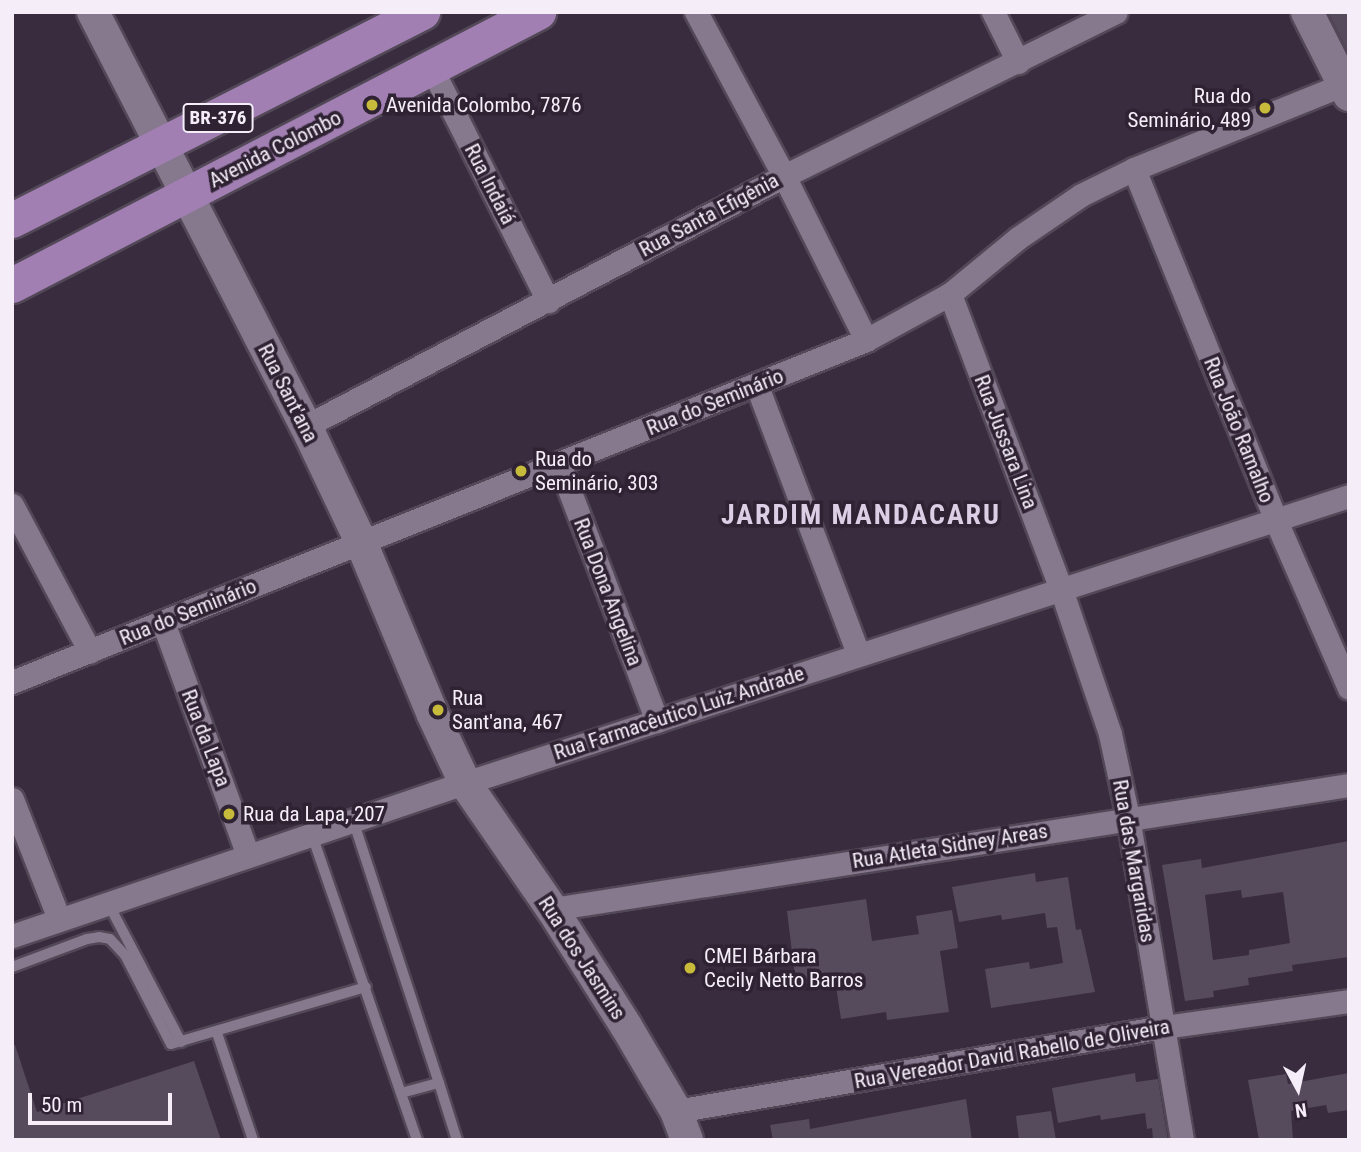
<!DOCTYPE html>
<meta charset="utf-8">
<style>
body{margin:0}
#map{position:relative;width:1361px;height:1152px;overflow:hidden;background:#382c3e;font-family:"Roboto Condensed",sans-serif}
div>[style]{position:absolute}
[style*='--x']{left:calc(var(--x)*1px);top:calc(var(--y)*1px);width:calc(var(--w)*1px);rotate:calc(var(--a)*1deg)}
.building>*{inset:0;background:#564a5d}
.roads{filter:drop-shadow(2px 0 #524857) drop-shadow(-2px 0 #524857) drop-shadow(0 2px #524857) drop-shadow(0 -2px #524857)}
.lane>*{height:10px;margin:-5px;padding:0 5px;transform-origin:5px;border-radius:5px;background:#86788d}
.street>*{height:23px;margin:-11.5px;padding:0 11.5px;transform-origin:11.5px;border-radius:11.5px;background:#86788d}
.secondary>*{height:32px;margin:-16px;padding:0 16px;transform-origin:16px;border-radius:16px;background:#86788d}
.primary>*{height:35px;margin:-17.5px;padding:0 17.5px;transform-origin:17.5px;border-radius:17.5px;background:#a27fb3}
.dots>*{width:19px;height:19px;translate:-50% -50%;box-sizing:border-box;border:4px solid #2e2233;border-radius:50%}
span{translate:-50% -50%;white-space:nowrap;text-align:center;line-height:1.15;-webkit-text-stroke:7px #2e2233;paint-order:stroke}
.shield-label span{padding:2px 5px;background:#2e2233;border:2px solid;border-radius:5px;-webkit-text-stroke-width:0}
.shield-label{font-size:19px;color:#f5eef9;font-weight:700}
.poi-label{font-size:21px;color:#f5eef9}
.right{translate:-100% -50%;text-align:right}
.left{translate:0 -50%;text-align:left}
.street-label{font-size:21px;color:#f5eef9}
.district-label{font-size:28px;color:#dccee5;font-weight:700;letter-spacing:2px}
.frame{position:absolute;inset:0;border:14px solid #f5eef9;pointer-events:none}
.north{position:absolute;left:1263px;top:1054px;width:70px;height:70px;-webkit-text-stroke:5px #2e2233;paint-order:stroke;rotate:172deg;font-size:19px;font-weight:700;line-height:28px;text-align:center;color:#f5eef9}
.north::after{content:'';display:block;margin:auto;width:24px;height:32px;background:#f5eef9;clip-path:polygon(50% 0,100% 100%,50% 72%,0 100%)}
.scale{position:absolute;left:28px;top:1093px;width:144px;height:32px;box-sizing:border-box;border:4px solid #f5eef9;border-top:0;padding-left:9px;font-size:21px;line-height:24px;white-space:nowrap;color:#f5eef9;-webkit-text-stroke:5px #2e2233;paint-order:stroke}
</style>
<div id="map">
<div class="building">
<i style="clip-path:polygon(1328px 12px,1349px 12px,1349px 54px)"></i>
<i style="clip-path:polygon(evenodd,1349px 841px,1349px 957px,1292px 965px,1293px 971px,1248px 978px,1249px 985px,1213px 991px,1214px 997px,1185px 1001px,1162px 865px,1201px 859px,1202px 868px,1349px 841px,1241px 890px,1242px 898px,1283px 892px,1290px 943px,1249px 950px,1249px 955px,1213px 960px,1205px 895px,1241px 890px)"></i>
<i style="clip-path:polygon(1035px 873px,1036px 882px,1068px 877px,1076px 930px,1081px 929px,1095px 992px,991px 1008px,985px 969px,1029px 962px,1030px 969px,1063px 963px,1057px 927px,1047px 928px,1045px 913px,1002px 920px,1001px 915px,959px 922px,952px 887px)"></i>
<i style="clip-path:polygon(866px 899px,872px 941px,919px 934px,916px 916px,952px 910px,958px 948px,940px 951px,949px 1012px,887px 1020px,886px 1012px,841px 1019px,835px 980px,796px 985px,787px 911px)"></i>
<i style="clip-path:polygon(12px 1045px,15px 1045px,37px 1112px,194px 1061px,221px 1140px,12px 1140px)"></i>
<i style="clip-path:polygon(1135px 1073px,1136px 1082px,1158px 1079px,1168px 1140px,1153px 1140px,1152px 1128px,1147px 1129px,1145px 1113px,1101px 1120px,1100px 1115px,1058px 1123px,1052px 1088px)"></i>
<i style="clip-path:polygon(1349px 1073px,1349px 1110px,1328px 1113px,1326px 1105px,1291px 1111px,1293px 1140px,1259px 1140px,1248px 1080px,1286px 1074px,1288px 1084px)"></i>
<i style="clip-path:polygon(966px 1099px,972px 1140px,773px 1140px,770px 1125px,809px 1119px,810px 1129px)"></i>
<i style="clip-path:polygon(1051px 1111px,1056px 1140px,1019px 1140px,1016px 1116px)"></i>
</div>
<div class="roads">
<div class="lane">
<i style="--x:353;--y:820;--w:277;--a:71.9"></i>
<i style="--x:312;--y:835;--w:323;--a:71"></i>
<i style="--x:108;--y:903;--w:157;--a:62.3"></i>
<i style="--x:12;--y:967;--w:80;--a:-20.5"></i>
<i style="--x:87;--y:939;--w:12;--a:-9"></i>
<i style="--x:99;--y:937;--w:11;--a:10"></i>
<i style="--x:110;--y:939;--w:22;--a:47"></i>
<i style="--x:125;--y:955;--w:100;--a:62.7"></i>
<i style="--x:171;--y:1044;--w:203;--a:-16.3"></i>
<i style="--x:217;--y:1033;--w:113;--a:71.4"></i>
<i style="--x:401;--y:1093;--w:39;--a:-15"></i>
<i style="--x:439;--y:1083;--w:60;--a:72.5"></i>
</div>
<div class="street">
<i style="--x:696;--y:12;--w:186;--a:61.8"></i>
<i style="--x:784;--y:176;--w:183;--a:63.4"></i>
<i style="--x:993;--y:12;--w:56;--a:63.4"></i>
<i style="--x:431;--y:67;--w:262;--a:63.4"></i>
<i style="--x:1134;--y:169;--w:380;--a:68"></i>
<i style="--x:1276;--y:521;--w:182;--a:66.4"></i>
<i style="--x:950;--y:294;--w:315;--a:69.4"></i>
<i style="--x:1061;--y:589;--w:153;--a:71.3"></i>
<i style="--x:1110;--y:734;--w:85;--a:77.8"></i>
<i style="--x:1128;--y:817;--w:327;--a:80.5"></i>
<i style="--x:757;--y:386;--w:285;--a:69.3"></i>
<i style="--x:306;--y:426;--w:539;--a:-27.61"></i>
<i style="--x:784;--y:176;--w:370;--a:-26.3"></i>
<i style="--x:559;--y:463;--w:276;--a:69.2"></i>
<i style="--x:12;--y:505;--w:166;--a:62"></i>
<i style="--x:163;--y:622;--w:248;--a:70"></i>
<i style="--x:12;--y:682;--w:920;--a:-21.82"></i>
<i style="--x:866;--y:340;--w:96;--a:-28.7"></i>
<i style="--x:950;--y:294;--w:88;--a:-39.5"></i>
<i style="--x:1018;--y:238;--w:76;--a:-34.3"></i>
<i style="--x:1081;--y:195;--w:59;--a:-26.1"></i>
<i style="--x:1134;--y:169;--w:232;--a:-22"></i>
<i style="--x:12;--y:799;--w:129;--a:68.6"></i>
<i style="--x:552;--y:909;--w:807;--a:-8.84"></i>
<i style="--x:12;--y:936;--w:478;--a:-18.7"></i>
<i style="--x:465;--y:783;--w:929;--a:-17.99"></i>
<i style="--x:676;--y:1111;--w:495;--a:-9.8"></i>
<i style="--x:1164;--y:1027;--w:187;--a:-8"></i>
</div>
<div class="secondary">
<i style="--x:93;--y:12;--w:466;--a:62.8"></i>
<i style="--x:306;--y:426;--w:128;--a:64.6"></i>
<i style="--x:361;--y:542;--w:187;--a:67.4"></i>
<i style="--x:433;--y:715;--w:75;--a:64.8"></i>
<i style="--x:465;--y:783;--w:153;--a:55.4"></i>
<i style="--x:552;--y:909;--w:138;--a:57.7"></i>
<i style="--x:626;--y:1026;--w:99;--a:59.5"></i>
<i style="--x:676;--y:1111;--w:31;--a:69"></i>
<i style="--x:1307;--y:12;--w:93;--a:63.2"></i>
</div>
<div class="primary">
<i style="--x:12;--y:220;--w:460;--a:-26.9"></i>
<i style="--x:12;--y:285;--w:593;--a:-27.43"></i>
</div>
</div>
<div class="dots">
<i style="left:372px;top:105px;background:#c8bb3b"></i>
<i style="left:1265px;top:108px;background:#c8bb3b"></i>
<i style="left:521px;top:471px;background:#c8bb3b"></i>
<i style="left:438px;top:710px;background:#c8bb3b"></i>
<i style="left:229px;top:814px;background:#c8bb3b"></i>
<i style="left:690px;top:968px;background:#c8bb3b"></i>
</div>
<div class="shield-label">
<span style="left:218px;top:118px">BR-376</span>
</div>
<div class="poi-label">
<span class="right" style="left:1251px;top:108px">Rua do<br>Seminário, 489</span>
<span class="left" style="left:386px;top:105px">Avenida Colombo, 7876</span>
<span class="left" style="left:535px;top:471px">Rua do<br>Seminário, 303</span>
<span class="left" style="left:452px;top:710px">Rua<br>Sant'ana, 467</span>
<span class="left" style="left:243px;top:814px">Rua da Lapa, 207</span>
<span class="left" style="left:704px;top:968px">CMEI Bárbara<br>Cecily Netto Barros</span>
</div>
<div class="street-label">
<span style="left:275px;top:149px;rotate:-27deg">Avenida Colombo</span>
<span style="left:490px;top:184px;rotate:63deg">Rua Indaiá</span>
<span style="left:709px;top:215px;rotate:-28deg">Rua Santa Efigênia</span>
<span style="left:288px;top:393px;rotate:63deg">Rua Sant'ana</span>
<span style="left:715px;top:402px;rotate:-22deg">Rua do Seminário</span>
<span style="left:1239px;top:430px;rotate:68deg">Rua João Ramalho</span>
<span style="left:1006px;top:442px;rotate:69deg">Rua Jussara Lina</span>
<span style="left:608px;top:592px;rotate:69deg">Rua Dona Angelina</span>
<span style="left:188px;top:612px;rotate:-22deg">Rua do Seminário</span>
<span style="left:679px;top:713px;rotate:-18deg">Rua Farmacêutico Luiz Andrade</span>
<span style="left:206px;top:738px;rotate:69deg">Rua da Lapa</span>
<span style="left:950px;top:846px;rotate:-9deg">Rua Atleta Sidney Areas</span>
<span style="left:1134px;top:861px;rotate:80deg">Rua das Margaridas</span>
<span style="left:582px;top:958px;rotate:57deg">Rua dos Jasmins</span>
<span style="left:1012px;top:1054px;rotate:-10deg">Rua Vereador David Rabello de Oliveira</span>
</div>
<div class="district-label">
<span style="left:861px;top:515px">JARDIM MANDACARU</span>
</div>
<div class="frame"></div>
<div class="north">N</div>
<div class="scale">50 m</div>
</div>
